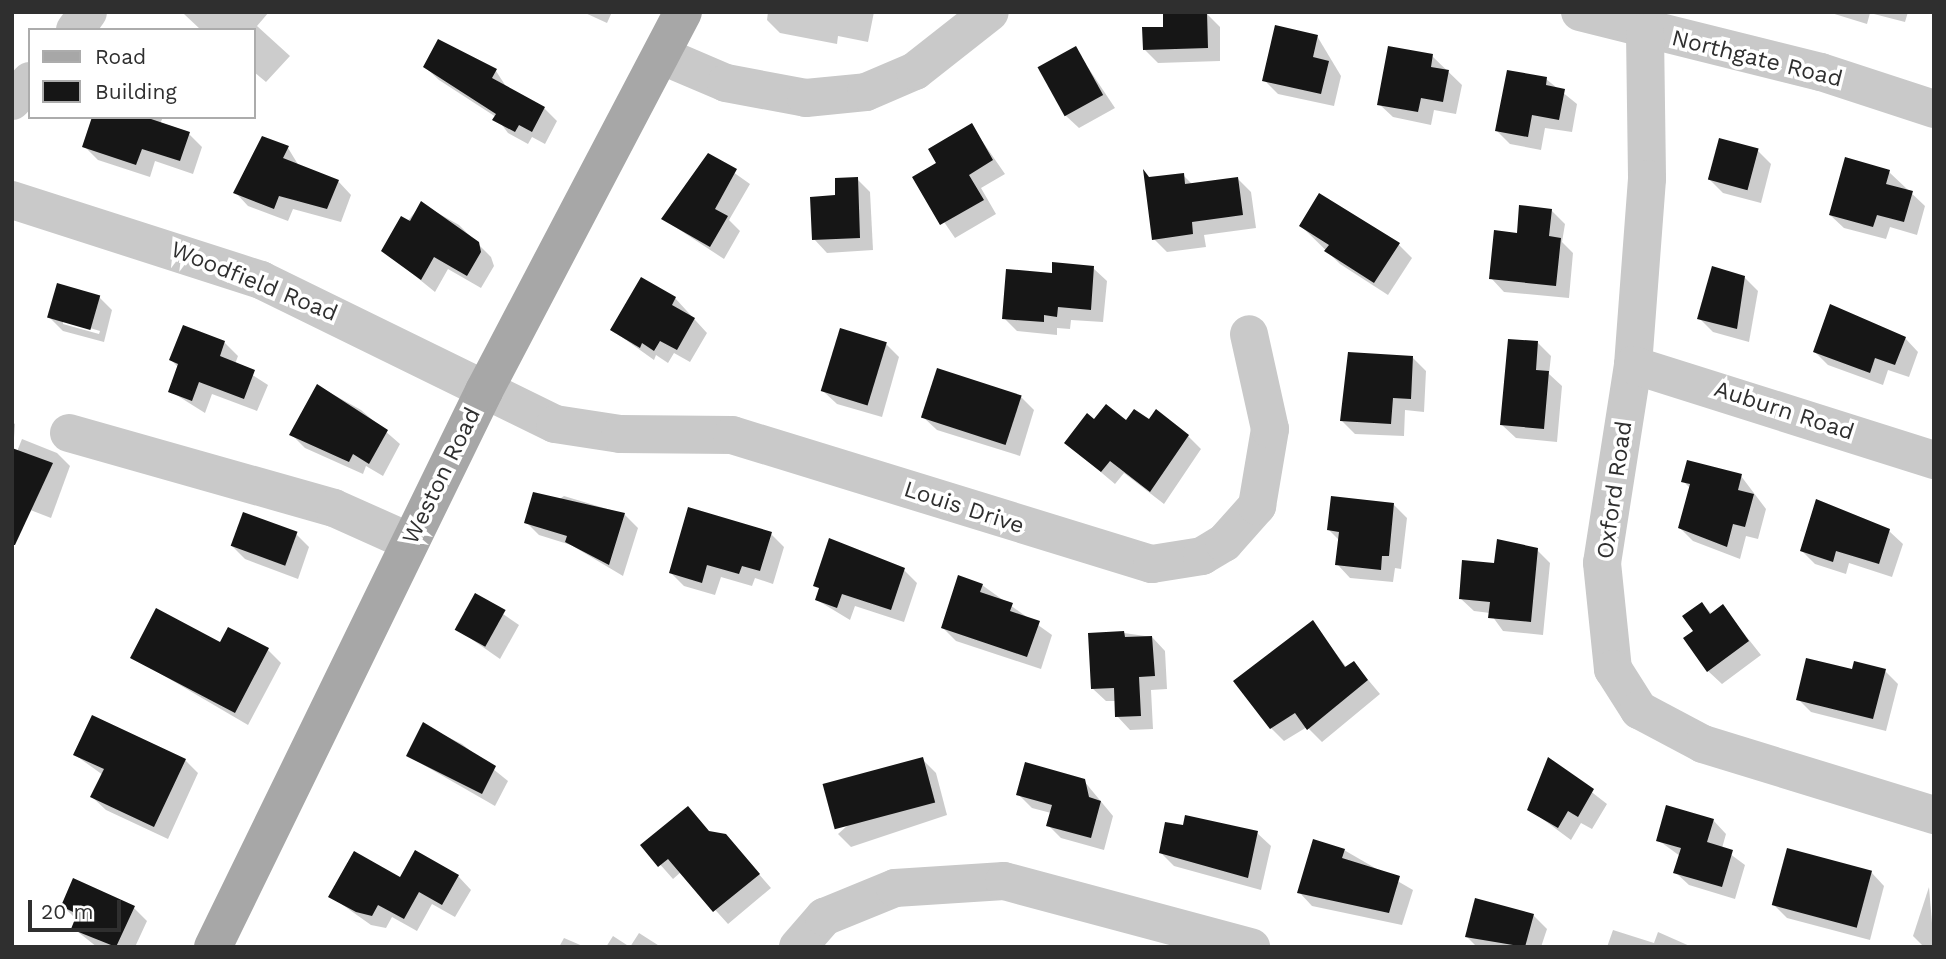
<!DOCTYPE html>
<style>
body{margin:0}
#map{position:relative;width:1946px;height:959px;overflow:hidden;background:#fff;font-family:"Work Sans",sans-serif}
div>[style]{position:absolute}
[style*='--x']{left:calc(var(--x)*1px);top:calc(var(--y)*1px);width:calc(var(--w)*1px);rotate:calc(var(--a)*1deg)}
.shadow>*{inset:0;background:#0003}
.building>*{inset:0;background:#161616;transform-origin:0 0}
.minor>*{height:38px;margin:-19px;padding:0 19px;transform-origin:19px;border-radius:19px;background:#c9c9c9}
.major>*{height:38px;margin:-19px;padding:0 19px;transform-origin:19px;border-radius:19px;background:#a7a7a7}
span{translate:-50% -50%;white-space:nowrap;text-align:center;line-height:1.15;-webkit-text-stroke:7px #fff;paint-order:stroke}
.street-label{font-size:23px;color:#2f2f2f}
.frame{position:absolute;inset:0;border:14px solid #2f2f2f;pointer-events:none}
.legend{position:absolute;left:28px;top:28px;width:228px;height:91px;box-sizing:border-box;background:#fff;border:2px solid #acacac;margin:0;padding:9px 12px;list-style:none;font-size:21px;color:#2f2f2f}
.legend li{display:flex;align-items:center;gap:14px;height:35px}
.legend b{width:35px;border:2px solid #acacac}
.scale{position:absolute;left:28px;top:900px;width:93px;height:32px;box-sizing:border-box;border:4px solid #2f2f2f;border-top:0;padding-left:9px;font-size:21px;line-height:24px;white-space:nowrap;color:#2f2f2f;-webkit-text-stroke:5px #fff;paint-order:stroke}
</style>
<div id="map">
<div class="shadow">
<i style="clip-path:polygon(269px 12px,257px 26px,290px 56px,266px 82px,254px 72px,254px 30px,201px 30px,184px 14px)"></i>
<i style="clip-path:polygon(583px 12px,612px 12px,607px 23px)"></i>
<i style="clip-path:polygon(768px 12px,874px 12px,868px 42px,838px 36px,837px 44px,780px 33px,767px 20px)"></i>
<i style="clip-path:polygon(1828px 12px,1908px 12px,1905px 22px,1870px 13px,1867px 24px)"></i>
<i style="clip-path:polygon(1206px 13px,1220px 27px,1220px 61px,1158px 63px,1145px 50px,1165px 28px)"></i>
<i style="clip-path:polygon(1317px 36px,1341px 76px,1334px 106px,1278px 94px,1264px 80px)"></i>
<i style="clip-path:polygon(439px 41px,496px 71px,507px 88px,544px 108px,557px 121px,545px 144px,532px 137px,528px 144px,508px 133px,496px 117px,439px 80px,425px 67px)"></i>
<i style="clip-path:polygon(1075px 48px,1115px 108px,1079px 128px,1065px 115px)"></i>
<i style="clip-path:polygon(1432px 56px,1462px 85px,1456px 114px,1434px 110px,1431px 125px,1393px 117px,1379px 104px)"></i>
<i style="clip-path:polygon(1546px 79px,1577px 104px,1572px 132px,1545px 128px,1541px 150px,1510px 144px,1497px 131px)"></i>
<i style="clip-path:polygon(94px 117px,163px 117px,160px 124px,189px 134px,202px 147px,193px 174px,155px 161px,150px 177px,98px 160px,84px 146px)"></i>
<i style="clip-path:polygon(971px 125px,1005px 174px,981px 188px,996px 214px,955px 238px,914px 178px,939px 163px)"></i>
<i style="clip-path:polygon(288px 148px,299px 166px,338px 181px,351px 195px,341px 222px,293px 209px,288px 221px,248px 206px,235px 192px)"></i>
<i style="clip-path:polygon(1758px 151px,1771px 164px,1761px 203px,1723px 193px,1710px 180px)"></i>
<i style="clip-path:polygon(709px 155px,750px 184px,729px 220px,740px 231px,724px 259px,663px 219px)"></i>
<i style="clip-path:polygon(1889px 172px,1925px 206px,1917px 235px,1890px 227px,1886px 239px,1844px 228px,1830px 215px)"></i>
<i style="clip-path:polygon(1183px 175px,1193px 185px,1238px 179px,1251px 192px,1256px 228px,1204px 235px,1206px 247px,1167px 252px,1154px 239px,1150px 179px)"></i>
<i style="clip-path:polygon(857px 179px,870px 192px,873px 250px,827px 253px,814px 239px,837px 197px)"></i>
<i style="clip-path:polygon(422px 204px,459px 225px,491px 257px,494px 266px,481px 288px,448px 269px,435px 292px,383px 250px)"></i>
<i style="clip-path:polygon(1551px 210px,1565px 224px,1562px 242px,1573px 253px,1569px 298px,1504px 292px,1491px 278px,1518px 235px)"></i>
<i style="clip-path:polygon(1301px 226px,1398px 244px,1412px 258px,1388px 295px,1340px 264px)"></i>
<i style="clip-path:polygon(1093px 268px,1107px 281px,1103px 322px,1071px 320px,1070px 329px,1057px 328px,1057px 335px,1017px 331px,1004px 318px,1053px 275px)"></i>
<i style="clip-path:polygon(1744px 277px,1758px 291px,1749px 342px,1713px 332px,1699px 318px)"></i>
<i style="clip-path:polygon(evenodd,99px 297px,112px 310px,104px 342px,63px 331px,50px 318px,99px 297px,63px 320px,100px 331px,99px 334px,63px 324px,63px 320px)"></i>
<i style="clip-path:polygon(675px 298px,707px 333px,690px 362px,674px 353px,668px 363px,656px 355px,654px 360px,612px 330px)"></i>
<i style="clip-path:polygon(1905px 338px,1918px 352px,1909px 377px,1888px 370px,1883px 385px,1828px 365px,1815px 352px)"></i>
<i style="clip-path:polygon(224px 342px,238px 356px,235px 364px,268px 385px,257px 411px,212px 394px,205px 413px,170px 391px,179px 368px,171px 360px)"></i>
<i style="clip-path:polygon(1538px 343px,1551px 356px,1549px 374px,1562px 386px,1557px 442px,1516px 438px,1502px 425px)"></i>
<i style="clip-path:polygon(886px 344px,899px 357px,882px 417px,837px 404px,823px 391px)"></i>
<i style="clip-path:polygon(1413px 358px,1426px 371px,1424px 412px,1405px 410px,1404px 436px,1355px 434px,1342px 421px)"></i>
<i style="clip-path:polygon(318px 386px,361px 410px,400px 444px,383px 476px,366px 466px,363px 474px,305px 448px,291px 434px)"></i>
<i style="clip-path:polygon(1021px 397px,1034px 410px,1020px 456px,937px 430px,923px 417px)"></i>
<i style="clip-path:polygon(1094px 421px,1149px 422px,1188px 436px,1201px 449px,1164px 504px,1124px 473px,1115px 484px,1066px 443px)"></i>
<i style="clip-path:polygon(12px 422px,15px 424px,13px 452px,12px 452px)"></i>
<i style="clip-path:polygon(22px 439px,57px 453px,70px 466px,51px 518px,15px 504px,12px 464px)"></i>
<i style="clip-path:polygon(1741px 476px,1766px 509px,1758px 539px,1746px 536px,1740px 559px,1693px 541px,1680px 528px,1690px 488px,1683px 481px)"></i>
<i style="clip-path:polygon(564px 496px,624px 514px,638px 528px,623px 576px,571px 545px,539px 535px,526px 522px)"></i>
<i style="clip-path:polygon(1393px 504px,1407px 518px,1401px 569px,1395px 568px,1393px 582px,1350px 578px,1337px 564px,1339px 540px,1329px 530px)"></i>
<i style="clip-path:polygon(1889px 531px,1903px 544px,1892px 577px,1849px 563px,1846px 574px,1815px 564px,1802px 551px)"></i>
<i style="clip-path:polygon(296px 534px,309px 547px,298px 579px,245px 559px,232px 546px)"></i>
<i style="clip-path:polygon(771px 534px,784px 547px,773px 584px,755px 578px,752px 586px,721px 577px,715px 595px,684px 586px,671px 573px)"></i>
<i style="clip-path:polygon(830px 540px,904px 570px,917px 583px,904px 622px,855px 606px,850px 620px,817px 600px)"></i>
<i style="clip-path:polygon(1537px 550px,1550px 563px,1543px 635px,1503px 631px,1490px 613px,1474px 611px,1460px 598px,1496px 565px)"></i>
<i style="clip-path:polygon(982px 585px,1052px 635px,1041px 669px,956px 641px,943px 628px)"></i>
<i style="clip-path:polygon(475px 595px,519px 625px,500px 659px,457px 629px)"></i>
<i style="clip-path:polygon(1702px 604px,1712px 614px,1723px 607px,1761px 655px,1722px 684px,1708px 671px,1695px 631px)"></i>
<i style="clip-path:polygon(1313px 623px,1347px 668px,1354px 663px,1380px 694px,1322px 742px,1307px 727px,1284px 741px,1271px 728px)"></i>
<i style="clip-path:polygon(1124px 633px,1152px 637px,1165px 651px,1167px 689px,1151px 690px,1153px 729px,1130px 730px,1117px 716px,1116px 701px,1106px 701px,1092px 688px)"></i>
<i style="clip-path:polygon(221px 645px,268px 650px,281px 663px,248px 725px,132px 657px)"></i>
<i style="clip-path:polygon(1885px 671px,1898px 684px,1886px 731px,1811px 712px,1798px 699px,1853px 672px)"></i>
<i style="clip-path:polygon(423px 725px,462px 744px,508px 781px,495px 806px,408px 756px)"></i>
<i style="clip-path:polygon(75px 755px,185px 760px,198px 773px,168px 839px,106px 810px,92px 797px,103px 775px)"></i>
<i style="clip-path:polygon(922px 759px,936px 773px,947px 815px,851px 847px,838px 834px)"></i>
<i style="clip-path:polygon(1549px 759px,1607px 804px,1592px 829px,1581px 823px,1571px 840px,1529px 809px)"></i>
<i style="clip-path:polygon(1084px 781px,1113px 816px,1104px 850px,1061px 838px,1048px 825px,1051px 813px,1032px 808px,1018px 794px)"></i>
<i style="clip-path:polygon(1713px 820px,1726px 834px,1722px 848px,1745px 865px,1735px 899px,1689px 885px,1675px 872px,1680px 856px,1658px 840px)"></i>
<i style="clip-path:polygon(711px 833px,725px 835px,771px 888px,728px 924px,681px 872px,673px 879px,643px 845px)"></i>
<i style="clip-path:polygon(1257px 833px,1271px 846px,1261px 890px,1174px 866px,1161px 853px)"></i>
<i style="clip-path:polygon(1344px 850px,1413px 890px,1402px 925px,1312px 906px,1299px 892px)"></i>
<i style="clip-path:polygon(1871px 872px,1884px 886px,1870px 940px,1787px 918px,1774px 905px)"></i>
<i style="clip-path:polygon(458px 876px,471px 890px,455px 917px,432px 904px,417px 931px,392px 917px,386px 928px,371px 925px,330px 896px,401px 879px)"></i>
<i style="clip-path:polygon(1929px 887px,1934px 947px,1924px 947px,1913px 936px)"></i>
<i style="clip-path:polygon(63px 906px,134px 908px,147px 921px,135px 947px,97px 947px,73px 928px,77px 920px)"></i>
<i style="clip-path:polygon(1533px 915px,1547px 929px,1541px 947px,1477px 947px,1467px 937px)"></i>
<i style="clip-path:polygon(1613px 930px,1654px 943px,1658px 932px,1692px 947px,1607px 947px)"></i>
<i style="clip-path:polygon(639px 933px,661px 947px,606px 947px,613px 936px,630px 947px)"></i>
<i style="clip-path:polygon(564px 938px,585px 947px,559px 947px)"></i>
</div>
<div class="building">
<i style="clip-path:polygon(1207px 12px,1208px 48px,1143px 50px,1142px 27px,1163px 27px,1163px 13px)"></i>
<i style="clip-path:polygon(1275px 25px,1318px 35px,1313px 57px,1329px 61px,1321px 94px,1262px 81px)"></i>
<i style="clip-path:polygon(438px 39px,497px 69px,492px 78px,545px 107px,532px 132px,519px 125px,515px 132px,492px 120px,496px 114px,423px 67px)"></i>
<i style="left:1076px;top:46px;width:56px;height:44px;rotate:61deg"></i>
<i style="clip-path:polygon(1388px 46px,1433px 54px,1431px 67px,1449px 70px,1443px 102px,1421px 98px,1418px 112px,1377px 105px)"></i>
<i style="clip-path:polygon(1507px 70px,1547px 77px,1546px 85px,1565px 89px,1559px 120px,1532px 115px,1528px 137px,1495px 131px)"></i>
<i style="clip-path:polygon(92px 117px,145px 117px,190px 132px,180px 161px,142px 149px,136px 165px,82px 147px)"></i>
<i style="clip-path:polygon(972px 123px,993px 160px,969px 175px,984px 200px,940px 225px,912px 177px,936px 163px,928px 149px)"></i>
<i style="clip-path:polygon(262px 136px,289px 146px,283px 158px,339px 180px,327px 209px,279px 196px,274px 209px,233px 193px)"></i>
<i style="left:1719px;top:138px;width:41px;height:43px;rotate:15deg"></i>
<i style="clip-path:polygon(708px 153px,737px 169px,715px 209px,728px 216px,710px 247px,661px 219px)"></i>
<i style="clip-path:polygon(1845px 157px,1890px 170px,1886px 184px,1913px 191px,1904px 222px,1877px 215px,1873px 227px,1829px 215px)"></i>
<i style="clip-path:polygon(1143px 169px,1149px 177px,1184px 173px,1185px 184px,1238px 177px,1243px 215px,1192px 222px,1193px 234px,1152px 240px)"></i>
<i style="clip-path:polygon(858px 177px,860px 238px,812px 240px,810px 197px,835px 195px,835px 178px)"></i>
<i style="clip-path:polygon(1319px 193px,1400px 243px,1374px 283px,1324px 251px,1329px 245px,1299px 226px)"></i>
<i style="clip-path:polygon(421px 201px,479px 242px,481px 252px,467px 276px,434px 257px,421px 280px,381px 251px,401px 216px,410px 221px)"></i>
<i style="clip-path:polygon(1519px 205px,1552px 209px,1549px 236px,1561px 238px,1556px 286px,1489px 279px,1494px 230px,1517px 233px)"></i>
<i style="clip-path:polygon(1052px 262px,1094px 266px,1091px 310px,1058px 307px,1057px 317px,1044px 315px,1044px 322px,1002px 319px,1006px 269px,1052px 273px)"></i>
<i style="clip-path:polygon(1712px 266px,1745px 276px,1737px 329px,1697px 319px)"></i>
<i style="clip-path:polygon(641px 277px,676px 297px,672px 305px,695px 318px,677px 350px,660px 341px,654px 351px,642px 343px,640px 348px,610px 330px)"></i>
<i style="left:57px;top:283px;width:45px;height:36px;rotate:16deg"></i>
<i style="clip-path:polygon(1830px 304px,1906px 337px,1895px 365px,1875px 358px,1870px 373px,1813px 352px)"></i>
<i style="clip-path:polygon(183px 325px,225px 341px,220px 356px,255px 370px,244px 399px,199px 382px,192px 401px,168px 392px,178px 364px,169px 360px)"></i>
<i style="left:840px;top:328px;width:49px;height:66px;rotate:17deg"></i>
<i style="clip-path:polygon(1508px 339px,1538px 341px,1536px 370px,1549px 371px,1544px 429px,1500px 425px)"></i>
<i style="clip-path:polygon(1348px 352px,1413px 356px,1411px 399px,1393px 398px,1391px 424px,1340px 421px)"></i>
<i style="left:937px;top:368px;width:89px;height:52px;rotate:18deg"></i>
<i style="clip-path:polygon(317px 384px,388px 430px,369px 464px,353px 454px,349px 462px,289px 435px)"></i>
<i style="clip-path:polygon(1106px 404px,1126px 420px,1134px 409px,1149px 419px,1156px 409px,1189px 435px,1150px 492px,1110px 461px,1101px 472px,1064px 443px,1087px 413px,1094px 419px)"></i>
<i style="clip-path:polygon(12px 448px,53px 463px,15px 545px,12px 545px)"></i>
<i style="clip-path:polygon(1687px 460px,1742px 474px,1738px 490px,1754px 494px,1745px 527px,1733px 524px,1727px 547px,1678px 528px,1690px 484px,1681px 482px)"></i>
<i style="clip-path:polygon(533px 492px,625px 513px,609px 565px,565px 542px,567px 536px,524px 523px)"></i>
<i style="clip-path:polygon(1331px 496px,1394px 503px,1389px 556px,1382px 556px,1381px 570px,1335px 565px,1339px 532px,1327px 530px)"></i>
<i style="clip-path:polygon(1816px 499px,1890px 529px,1879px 564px,1836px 551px,1833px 562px,1800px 551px)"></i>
<i style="clip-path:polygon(688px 507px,772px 532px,760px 571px,742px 566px,739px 574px,707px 565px,702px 583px,669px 573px)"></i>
<i style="left:243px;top:512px;width:58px;height:36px;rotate:20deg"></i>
<i style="clip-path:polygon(829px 538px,905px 568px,891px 610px,842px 594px,837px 608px,815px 600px,819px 588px,813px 586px)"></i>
<i style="clip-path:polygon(1497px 539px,1538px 548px,1531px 622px,1488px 618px,1490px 602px,1459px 599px,1462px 560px,1494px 563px)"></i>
<i style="clip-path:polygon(958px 575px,983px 584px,980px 592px,1013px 603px,1010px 611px,1040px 621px,1027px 657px,941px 628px)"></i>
<i style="left:475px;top:593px;width:35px;height:42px;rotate:29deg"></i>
<i style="clip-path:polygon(1702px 602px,1710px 614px,1723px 604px,1749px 641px,1707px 672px,1683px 638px,1693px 631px,1682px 616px)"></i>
<i style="clip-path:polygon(156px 608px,220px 642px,228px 627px,269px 648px,235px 713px,130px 658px)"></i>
<i style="clip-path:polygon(1313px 620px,1345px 667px,1354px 661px,1368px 680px,1307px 730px,1295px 713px,1270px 729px,1233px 681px)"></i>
<i style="clip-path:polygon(1124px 631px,1125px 637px,1152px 636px,1155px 676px,1139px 677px,1141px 716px,1115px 717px,1114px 688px,1091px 689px,1088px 633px)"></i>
<i style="clip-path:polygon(1806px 658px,1852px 669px,1854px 661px,1886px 669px,1873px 719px,1796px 700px)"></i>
<i style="clip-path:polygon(92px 715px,186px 759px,154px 827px,90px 797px,104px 769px,73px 755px)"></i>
<i style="clip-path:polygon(423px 722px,496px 766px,482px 794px,406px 756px)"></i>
<i style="left:923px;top:757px;width:47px;height:104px;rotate:75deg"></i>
<i style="clip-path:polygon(1548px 757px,1594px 789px,1578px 817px,1568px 811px,1558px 828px,1527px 810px)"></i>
<i style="clip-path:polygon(1025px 762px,1085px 779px,1089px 797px,1101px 801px,1091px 838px,1046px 826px,1052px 805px,1016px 795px)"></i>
<i style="clip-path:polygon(1666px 805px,1714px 819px,1707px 842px,1733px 850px,1722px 887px,1673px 873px,1681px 848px,1656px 841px)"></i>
<i style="clip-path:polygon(688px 806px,709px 831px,726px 834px,760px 874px,713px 912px,668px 859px,658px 867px,640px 845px)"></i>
<i style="clip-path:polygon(1185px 815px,1258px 831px,1248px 878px,1159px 853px,1165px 822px,1183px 825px)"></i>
<i style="clip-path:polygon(1313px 839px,1345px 849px,1342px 858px,1400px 876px,1389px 913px,1297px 893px)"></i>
<i style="left:1787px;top:848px;width:88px;height:59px;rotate:15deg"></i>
<i style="clip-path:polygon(415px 850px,459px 875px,442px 905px,419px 892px,404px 919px,378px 905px,372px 916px,356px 912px,328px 897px,354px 851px,400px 877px)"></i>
<i style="clip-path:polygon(73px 878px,135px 906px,116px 947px,71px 929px,77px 914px,61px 906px)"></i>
<i style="clip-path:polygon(1475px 898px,1534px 914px,1525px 947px,1465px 937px)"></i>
</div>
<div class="minor">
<i style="--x:1580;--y:12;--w:248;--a:14"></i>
<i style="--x:1821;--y:72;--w:119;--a:18.1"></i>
<i style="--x:75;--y:30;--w:22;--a:-54"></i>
<i style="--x:1645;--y:33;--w:146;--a:89.2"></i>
<i style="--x:1647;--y:179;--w:187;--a:94.3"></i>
<i style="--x:1633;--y:365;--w:200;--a:98.9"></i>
<i style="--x:1602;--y:563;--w:107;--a:84.1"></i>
<i style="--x:1613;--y:669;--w:49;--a:57.6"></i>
<i style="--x:1639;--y:710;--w:72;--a:28"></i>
<i style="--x:1703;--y:744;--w:242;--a:17.1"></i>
<i style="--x:665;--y:57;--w:66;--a:23.1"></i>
<i style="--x:726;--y:83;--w:81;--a:10.6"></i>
<i style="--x:806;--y:98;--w:60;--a:-5.7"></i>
<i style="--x:866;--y:92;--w:53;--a:-23.2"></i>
<i style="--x:915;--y:71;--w:95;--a:-38.2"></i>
<i style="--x:12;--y:101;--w:27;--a:-48"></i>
<i style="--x:12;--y:200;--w:262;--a:17.8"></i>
<i style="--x:261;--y:280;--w:327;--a:26.1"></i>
<i style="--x:555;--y:424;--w:66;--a:8.7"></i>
<i style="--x:620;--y:434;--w:112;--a:0.5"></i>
<i style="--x:732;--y:435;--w:439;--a:17.1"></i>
<i style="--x:1152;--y:564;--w:51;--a:-9.1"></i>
<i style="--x:1202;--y:556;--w:26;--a:-31"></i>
<i style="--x:1224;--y:543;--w:50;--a:-48.3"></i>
<i style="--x:1257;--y:506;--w:78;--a:-80.4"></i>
<i style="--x:1270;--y:429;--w:97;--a:-102.5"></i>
<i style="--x:1633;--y:365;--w:316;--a:17.5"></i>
<i style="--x:69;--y:433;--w:275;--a:15.8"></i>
<i style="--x:334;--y:508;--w:83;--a:24.1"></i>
<i style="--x:798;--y:947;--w:40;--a:-49"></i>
<i style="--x:824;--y:917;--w:77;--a:-22.2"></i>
<i style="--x:895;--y:888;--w:109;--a:-3.7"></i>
<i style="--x:1004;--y:881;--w:256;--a:15"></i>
</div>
<div class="major">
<i style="--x:213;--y:947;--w:619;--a:-64.01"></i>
<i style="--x:484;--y:391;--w:428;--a:-62.3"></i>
</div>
<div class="street-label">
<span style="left:1757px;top:59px;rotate:14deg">Northgate Road</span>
<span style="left:254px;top:282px;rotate:22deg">Woodfield Road</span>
<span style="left:1784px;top:411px;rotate:18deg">Auburn Road</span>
<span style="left:442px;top:476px;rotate:-64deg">Weston Road</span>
<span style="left:1615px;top:490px;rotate:-82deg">Oxford Road</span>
<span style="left:964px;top:508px;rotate:18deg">Louis Drive</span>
</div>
<div class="frame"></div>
<ul class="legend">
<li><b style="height:9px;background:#a7a7a7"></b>Road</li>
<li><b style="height:19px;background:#161616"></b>Building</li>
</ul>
<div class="scale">20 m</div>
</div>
